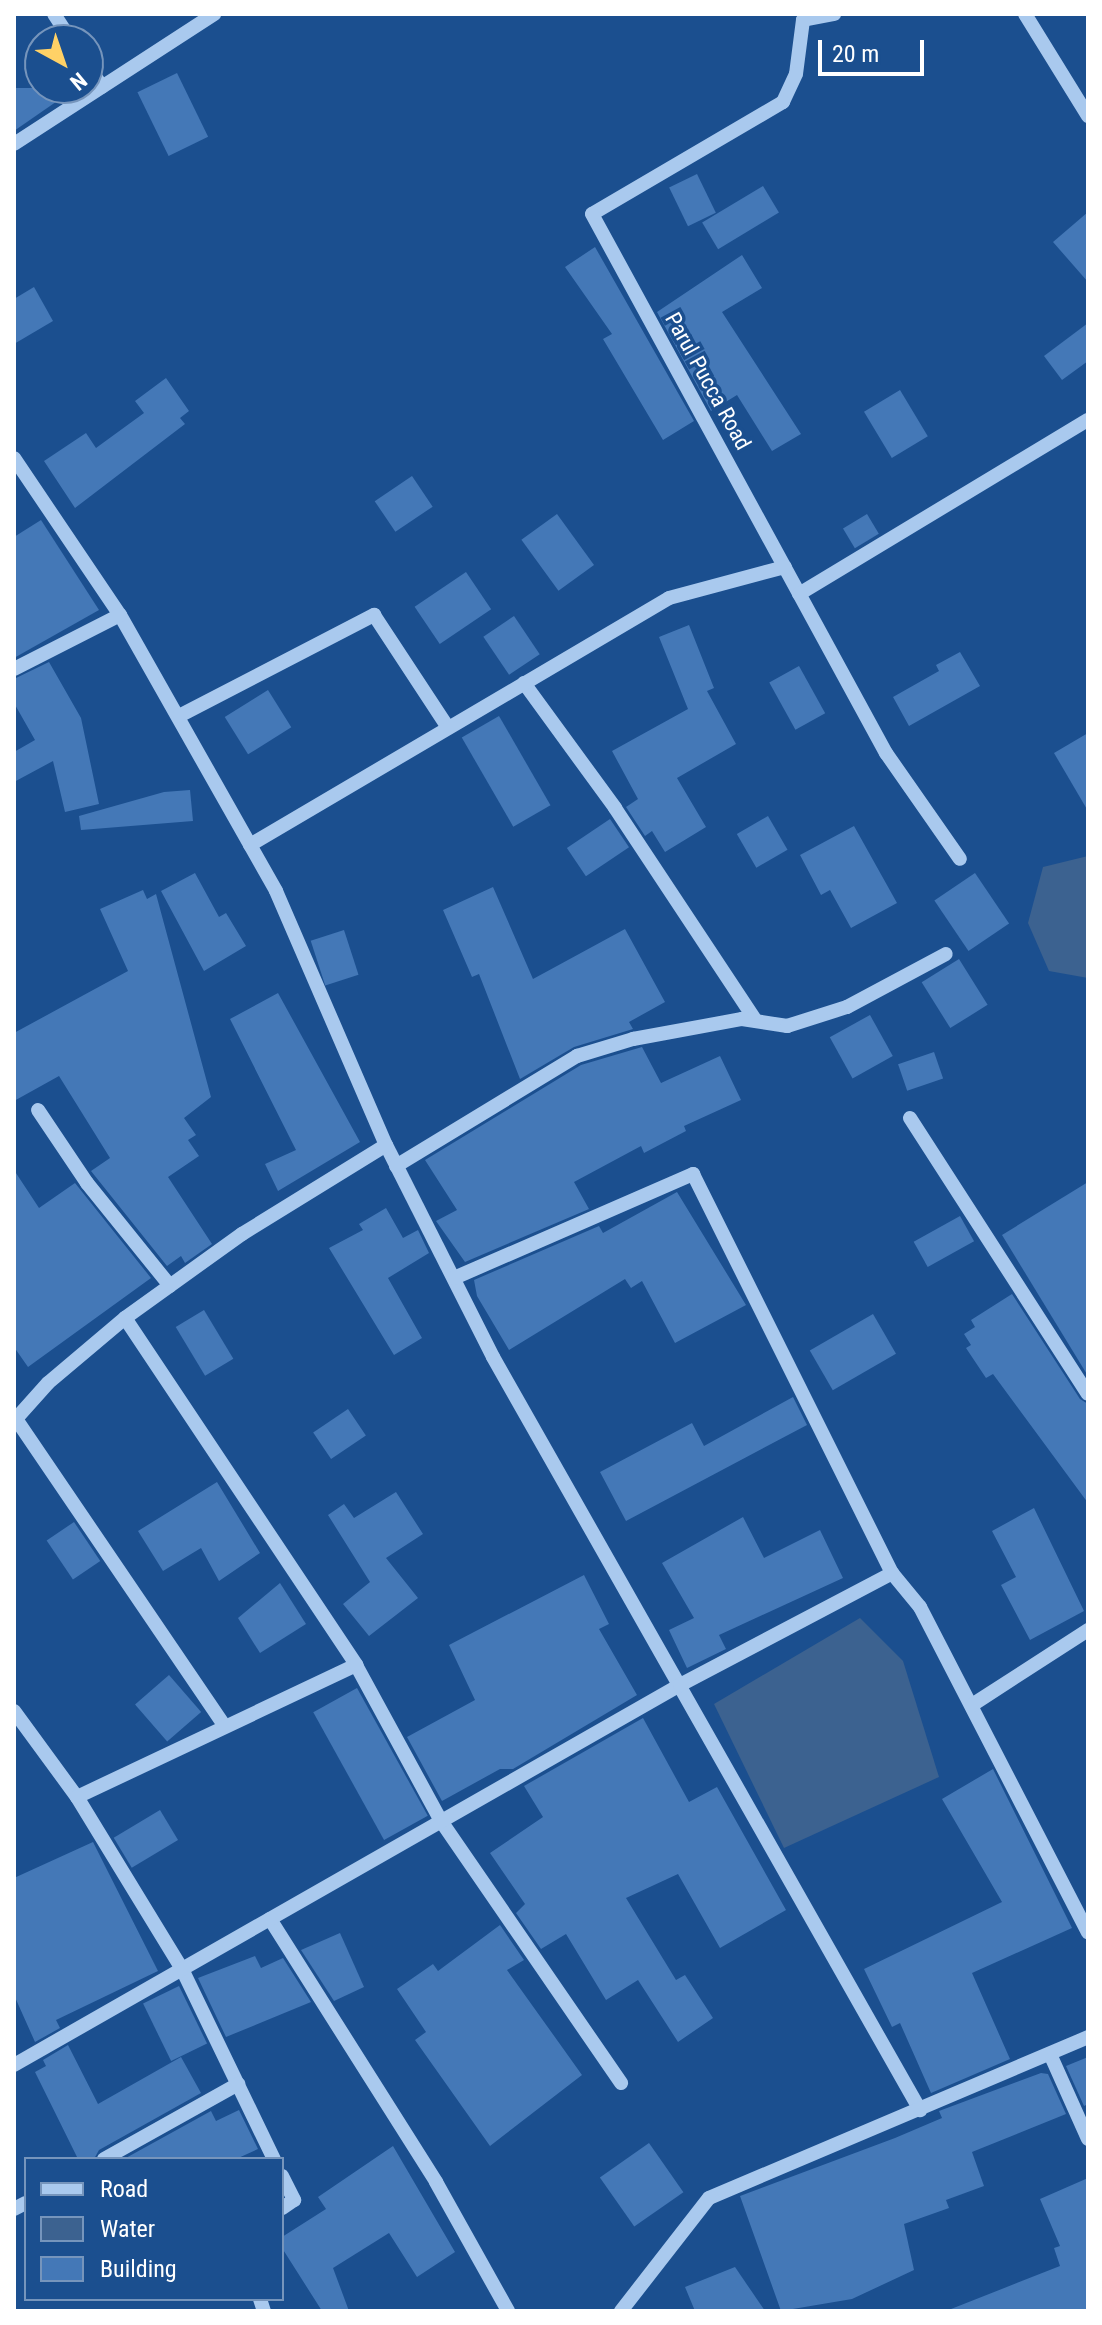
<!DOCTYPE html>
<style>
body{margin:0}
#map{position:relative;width:1102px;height:2325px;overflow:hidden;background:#1b4f8f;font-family:"Roboto Condensed",sans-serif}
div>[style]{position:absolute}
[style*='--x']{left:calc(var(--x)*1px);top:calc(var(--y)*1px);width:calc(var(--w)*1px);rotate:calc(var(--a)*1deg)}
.water>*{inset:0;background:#3c6290}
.building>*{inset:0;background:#4478b7;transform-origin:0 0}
.minor>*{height:14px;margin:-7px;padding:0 7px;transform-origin:7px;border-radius:7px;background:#a9c9ee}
span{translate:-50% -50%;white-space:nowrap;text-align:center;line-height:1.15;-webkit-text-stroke:7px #1b4f8f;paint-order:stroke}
.street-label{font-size:22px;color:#fff}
.frame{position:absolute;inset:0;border:16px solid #fff;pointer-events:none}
.legend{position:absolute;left:24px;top:2157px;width:260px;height:144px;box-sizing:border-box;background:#1b4f8f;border:2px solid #7695bc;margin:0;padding:10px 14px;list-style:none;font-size:24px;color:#fff}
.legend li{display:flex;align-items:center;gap:16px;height:40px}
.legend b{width:40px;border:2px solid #7695bc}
.north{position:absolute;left:24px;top:24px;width:80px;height:80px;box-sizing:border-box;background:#1b4f8f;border:2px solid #7695bc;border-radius:50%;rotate:140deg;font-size:22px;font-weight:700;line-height:32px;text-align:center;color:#fff}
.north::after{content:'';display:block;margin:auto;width:28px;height:36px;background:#ffd166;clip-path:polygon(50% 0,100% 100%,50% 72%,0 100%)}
.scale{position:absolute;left:818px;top:40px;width:106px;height:36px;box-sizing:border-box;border:4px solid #fff;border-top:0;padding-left:10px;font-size:24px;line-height:28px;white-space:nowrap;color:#fff;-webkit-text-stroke:6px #1b4f8f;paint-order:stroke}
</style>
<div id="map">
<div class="water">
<i style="clip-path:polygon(1088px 856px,1088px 978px,1049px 971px,1028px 923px,1043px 867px)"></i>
<i style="clip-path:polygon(860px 1618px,903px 1661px,939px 1777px,784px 1848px,714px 1704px)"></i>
</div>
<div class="building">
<i style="left:177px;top:73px;width:71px;height:44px;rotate:64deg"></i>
<i style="clip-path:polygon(14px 88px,76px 88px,14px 131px)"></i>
<i style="left:697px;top:174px;width:43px;height:31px;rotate:64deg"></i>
<i style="left:763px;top:186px;width:31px;height:71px;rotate:59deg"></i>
<i style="clip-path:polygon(1088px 212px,1088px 282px,1053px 242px)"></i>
<i style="clip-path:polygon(595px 247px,694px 421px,663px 440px,603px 339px,612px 334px,565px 267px)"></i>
<i style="clip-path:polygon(742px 255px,762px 288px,722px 312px,801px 434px,772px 451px,737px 395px,711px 411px,657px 312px)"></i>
<i style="clip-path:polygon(34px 287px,53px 321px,14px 344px,14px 299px)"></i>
<i style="clip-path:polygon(1088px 323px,1088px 361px,1062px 380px,1044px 356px)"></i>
<i style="clip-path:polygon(166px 378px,189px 411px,180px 418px,185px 424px,75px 508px,44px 461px,86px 433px,96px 448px,144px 413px,135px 401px)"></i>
<i style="left:900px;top:390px;width:54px;height:42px;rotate:59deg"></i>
<i style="left:412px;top:476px;width:37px;height:45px;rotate:56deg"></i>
<i style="left:557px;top:514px;width:63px;height:44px;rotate:54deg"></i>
<i style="left:867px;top:514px;width:23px;height:28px;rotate:59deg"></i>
<i style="clip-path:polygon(41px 520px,99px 610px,14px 658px,14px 537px)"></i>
<i style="left:466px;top:572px;width:45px;height:62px;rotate:56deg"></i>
<i style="left:514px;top:616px;width:46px;height:37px;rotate:56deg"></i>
<i style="clip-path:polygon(689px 625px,714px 688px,707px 691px,736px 744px,677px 778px,706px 827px,665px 852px,652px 831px,645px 836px,626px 807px,638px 799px,612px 751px,688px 709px,659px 637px)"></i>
<i style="clip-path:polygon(960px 652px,980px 686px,909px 726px,893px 697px,939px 671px,936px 665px)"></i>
<i style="clip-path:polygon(49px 662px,81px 718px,99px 804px,65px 812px,53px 761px,14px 782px,14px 752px,35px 740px,14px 703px,14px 679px)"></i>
<i style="left:799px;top:666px;width:54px;height:34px;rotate:61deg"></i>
<i style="left:268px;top:690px;width:44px;height:51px;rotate:58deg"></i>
<i style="left:499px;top:716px;width:103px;height:43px;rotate:60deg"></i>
<i style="clip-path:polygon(1088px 733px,1088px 811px,1054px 753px)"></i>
<i style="clip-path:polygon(190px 790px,193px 821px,81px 830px,79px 816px,164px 792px)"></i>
<i style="left:768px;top:816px;width:39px;height:36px;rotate:60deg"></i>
<i style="left:610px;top:819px;width:34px;height:52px;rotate:56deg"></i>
<i style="clip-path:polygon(854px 826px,897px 903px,851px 928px,830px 890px,821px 895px,800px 855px)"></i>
<i style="clip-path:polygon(195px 873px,219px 917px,226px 913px,246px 946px,204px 971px,161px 891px)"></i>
<i style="left:975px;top:873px;width:61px;height:49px;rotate:56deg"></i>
<i style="clip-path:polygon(493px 887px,533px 979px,625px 929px,665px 1002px,629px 1022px,633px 1029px,574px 1047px,520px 1079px,479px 974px,472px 977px,443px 910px)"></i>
<i style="clip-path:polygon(143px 890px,147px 899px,156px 894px,211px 1097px,184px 1118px,196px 1135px,188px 1140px,199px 1156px,168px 1177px,212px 1244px,185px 1263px,181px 1256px,167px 1266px,91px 1171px,110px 1158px,59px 1076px,14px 1101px,14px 1033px,128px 971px,100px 909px)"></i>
<i style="left:344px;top:930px;width:47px;height:35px;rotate:72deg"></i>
<i style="left:959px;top:959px;width:54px;height:44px;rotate:58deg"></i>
<i style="clip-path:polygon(278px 993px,360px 1142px,278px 1191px,265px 1164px,296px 1150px,230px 1019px)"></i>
<i style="left:870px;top:1015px;width:47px;height:46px;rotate:61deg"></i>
<i style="clip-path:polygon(642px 1047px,661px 1083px,720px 1056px,741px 1100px,684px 1126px,686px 1131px,644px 1153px,641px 1146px,574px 1182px,589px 1209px,465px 1262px,436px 1221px,457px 1210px,425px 1160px,581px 1065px)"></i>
<i style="left:934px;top:1052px;width:28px;height:38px;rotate:71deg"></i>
<i style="clip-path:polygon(14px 1170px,39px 1208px,75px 1183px,151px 1278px,28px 1367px,14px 1347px)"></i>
<i style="clip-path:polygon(1088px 1182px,1088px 1376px,1002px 1235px)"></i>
<i style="clip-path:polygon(677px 1192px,746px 1305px,675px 1343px,642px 1281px,631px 1288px,625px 1279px,509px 1350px,477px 1296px,474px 1280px,599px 1226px,603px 1233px)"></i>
<i style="clip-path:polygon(386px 1208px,403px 1238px,418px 1230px,429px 1253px,388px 1278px,422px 1338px,394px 1355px,329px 1248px,363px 1230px,359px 1224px)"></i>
<i style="left:960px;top:1216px;width:29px;height:53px;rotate:61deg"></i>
<i style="clip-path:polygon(1012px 1294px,1080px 1399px,1088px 1404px,1088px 1503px,993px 1374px,986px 1378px,966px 1348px,971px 1345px,964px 1334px,975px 1327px,971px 1320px)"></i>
<i style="left:204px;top:1310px;width:57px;height:33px;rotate:59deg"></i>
<i style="left:873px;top:1314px;width:46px;height:73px;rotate:60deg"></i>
<i style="clip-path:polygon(793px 1397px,807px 1425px,626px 1521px,600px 1472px,692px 1423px,704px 1446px)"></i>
<i style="left:348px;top:1409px;width:32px;height:42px;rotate:56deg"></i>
<i style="clip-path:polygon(217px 1482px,260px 1553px,219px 1581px,201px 1548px,163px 1571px,138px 1531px)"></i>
<i style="clip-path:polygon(396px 1492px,423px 1534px,386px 1558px,418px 1598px,369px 1636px,343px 1604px,370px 1582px,328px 1515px,344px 1504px,354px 1518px)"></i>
<i style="clip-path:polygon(1034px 1508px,1084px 1611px,1030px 1640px,1001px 1585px,1016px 1577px,992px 1531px)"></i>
<i style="clip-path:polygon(743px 1517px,764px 1558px,820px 1530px,843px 1578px,719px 1635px,726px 1649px,687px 1668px,669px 1630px,694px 1618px,662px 1563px)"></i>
<i style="left:74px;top:1522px;width:47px;height:33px;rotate:56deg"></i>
<i style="clip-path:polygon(584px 1575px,609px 1624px,599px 1629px,637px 1695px,513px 1769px,500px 1769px,442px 1801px,407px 1737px,475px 1700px,449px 1645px)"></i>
<i style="clip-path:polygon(280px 1583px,306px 1624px,260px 1653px,238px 1618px)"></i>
<i style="left:169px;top:1675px;width:49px;height:45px;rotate:49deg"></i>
<i style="left:357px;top:1688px;width:146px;height:50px;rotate:61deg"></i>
<i style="clip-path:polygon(643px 1718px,689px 1802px,717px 1787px,786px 1910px,720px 1948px,678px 1874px,626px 1898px,676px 1980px,685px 1975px,713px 2018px,678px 2042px,638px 1980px,606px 2000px,566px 1934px,541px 1949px,516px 1913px,525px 1904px,490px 1853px,543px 1817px,524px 1786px)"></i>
<i style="clip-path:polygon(993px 1769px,1072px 1928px,972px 1973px,1010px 2059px,931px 2093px,900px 2023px,892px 2027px,864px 1969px,1002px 1902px,942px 1799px)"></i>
<i style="left:160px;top:1810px;width:35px;height:54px;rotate:59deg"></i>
<i style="clip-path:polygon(93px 1842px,158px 1971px,56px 2020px,60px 2028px,35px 2042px,14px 1995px,14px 1878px)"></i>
<i style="clip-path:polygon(500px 1925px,524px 1960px,507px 1970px,582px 2075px,490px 2146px,415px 2040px,426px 2032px,397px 1989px,433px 1964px,438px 1971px)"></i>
<i style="clip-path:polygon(340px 1933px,364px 1987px,334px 2001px,301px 1950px)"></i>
<i style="clip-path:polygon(255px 1956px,261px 1968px,283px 1958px,311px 2002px,226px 2037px,198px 1978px)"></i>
<i style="left:179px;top:1986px;width:64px;height:40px;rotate:64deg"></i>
<i style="clip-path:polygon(68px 2045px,98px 2104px,181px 2057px,201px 2093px,99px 2150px,94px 2159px,78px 2159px,35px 2072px,46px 2066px,43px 2060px)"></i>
<i style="clip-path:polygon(1088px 2057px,1088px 2104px,1084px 2106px,1066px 2066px)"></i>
<i style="clip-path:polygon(1041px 2073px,1048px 2074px,1066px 2114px,972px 2152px,984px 2186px,946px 2200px,949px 2208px,904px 2224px,914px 2270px,852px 2299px,781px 2311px,740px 2196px,895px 2138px,942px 2118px,939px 2111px)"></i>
<i style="clip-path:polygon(239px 2110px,258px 2149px,236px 2159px,124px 2159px,211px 2111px,216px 2121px)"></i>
<i style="left:649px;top:2143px;width:60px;height:60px;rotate:55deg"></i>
<i style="clip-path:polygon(393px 2146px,455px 2252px,417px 2277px,389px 2233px,333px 2268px,349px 2311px,322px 2311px,282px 2248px,282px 2237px,326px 2209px,318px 2197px)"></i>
<i style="clip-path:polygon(1088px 2178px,1088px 2311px,946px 2311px,1060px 2266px,1054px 2248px,1060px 2246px,1040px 2199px)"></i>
<i style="clip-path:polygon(735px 2267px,765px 2311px,695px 2311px,685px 2287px)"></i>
</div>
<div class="minor">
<i style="--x:54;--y:14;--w:31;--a:57"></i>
<i style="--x:1025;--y:14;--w:120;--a:58.3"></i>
<i style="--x:803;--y:20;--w:54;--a:97.4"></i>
<i style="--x:796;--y:74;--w:31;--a:115"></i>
<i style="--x:783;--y:102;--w:221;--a:149.6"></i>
<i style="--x:592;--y:214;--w:614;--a:61.39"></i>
<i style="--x:886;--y:753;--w:129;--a:55.1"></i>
<i style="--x:803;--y:20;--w:32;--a:-11"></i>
<i style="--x:88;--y:66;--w:25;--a:56"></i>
<i style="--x:14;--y:144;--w:239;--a:-33"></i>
<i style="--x:14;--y:458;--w:189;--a:56"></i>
<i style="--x:120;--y:615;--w:317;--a:60.5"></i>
<i style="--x:276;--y:891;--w:277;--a:66.6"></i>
<i style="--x:386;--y:1145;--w:237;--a:63.2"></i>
<i style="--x:493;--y:1357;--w:866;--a:60.44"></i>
<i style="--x:799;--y:594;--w:337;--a:-31.1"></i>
<i style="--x:14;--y:669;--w:119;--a:-27"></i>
<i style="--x:524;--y:683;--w:155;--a:53.9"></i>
<i style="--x:615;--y:808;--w:255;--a:56.5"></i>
<i style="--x:179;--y:716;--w:220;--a:-27.4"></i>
<i style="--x:374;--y:615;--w:133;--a:56.7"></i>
<i style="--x:250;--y:845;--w:486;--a:-30.5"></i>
<i style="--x:669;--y:598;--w:120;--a:-15"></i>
<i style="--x:38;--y:1110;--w:88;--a:56.1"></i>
<i style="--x:87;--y:1183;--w:132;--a:51.1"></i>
<i style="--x:910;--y:1118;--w:328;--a:57.2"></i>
<i style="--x:396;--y:1166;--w:212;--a:-31.3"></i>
<i style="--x:577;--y:1056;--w:59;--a:-16.9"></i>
<i style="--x:633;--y:1039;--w:111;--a:-10.4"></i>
<i style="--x:742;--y:1019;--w:46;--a:8.8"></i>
<i style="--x:787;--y:1026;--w:63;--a:-17.6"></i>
<i style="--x:847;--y:1007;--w:112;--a:-28.2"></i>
<i style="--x:454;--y:1278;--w:261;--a:-23.5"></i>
<i style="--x:693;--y:1174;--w:446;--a:63.5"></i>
<i style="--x:892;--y:1573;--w:44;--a:50.5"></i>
<i style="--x:920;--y:1607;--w:366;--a:62.7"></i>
<i style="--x:125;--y:1318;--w:417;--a:56.3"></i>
<i style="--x:16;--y:1419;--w:371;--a:55.8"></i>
<i style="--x:14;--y:1421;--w:51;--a:-48.2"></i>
<i style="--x:48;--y:1383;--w:101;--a:-40.2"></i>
<i style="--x:125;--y:1318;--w:144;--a:-35.7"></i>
<i style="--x:242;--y:1234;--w:169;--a:-31.7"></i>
<i style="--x:972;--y:1705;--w:138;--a:-32.9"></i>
<i style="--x:14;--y:1711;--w:107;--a:53.8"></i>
<i style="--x:77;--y:1797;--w:309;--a:-25.3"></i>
<i style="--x:356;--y:1665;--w:178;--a:61.4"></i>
<i style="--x:441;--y:1821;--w:318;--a:55.5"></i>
<i style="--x:77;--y:1797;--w:202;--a:58.6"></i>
<i style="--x:182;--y:1969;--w:211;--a:64.2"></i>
<i style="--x:270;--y:1919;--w:311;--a:57.7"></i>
<i style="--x:436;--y:2182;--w:148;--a:60.8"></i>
<i style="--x:1050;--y:2054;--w:93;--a:65.9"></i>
<i style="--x:14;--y:2065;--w:767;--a:-29.71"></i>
<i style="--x:680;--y:1685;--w:240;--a:-27.8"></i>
<i style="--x:104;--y:2159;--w:154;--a:-29.2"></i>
<i style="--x:282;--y:2176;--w:27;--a:63"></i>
<i style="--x:294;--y:2200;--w:14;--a:146"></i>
<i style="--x:14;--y:2209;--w:13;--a:-27"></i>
<i style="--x:260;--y:2299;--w:13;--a:72"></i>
<i style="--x:621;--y:2311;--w:143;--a:-52.1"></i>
<i style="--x:709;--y:2198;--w:412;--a:-23"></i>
</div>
<div class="street-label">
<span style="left:708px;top:381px;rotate:61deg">Parul Pucca Road</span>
</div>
<div class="frame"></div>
<ul class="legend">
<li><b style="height:10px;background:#a9c9ee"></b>Road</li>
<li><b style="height:22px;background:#3c6290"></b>Water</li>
<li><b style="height:22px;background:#4478b7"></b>Building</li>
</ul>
<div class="north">N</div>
<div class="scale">20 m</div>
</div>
